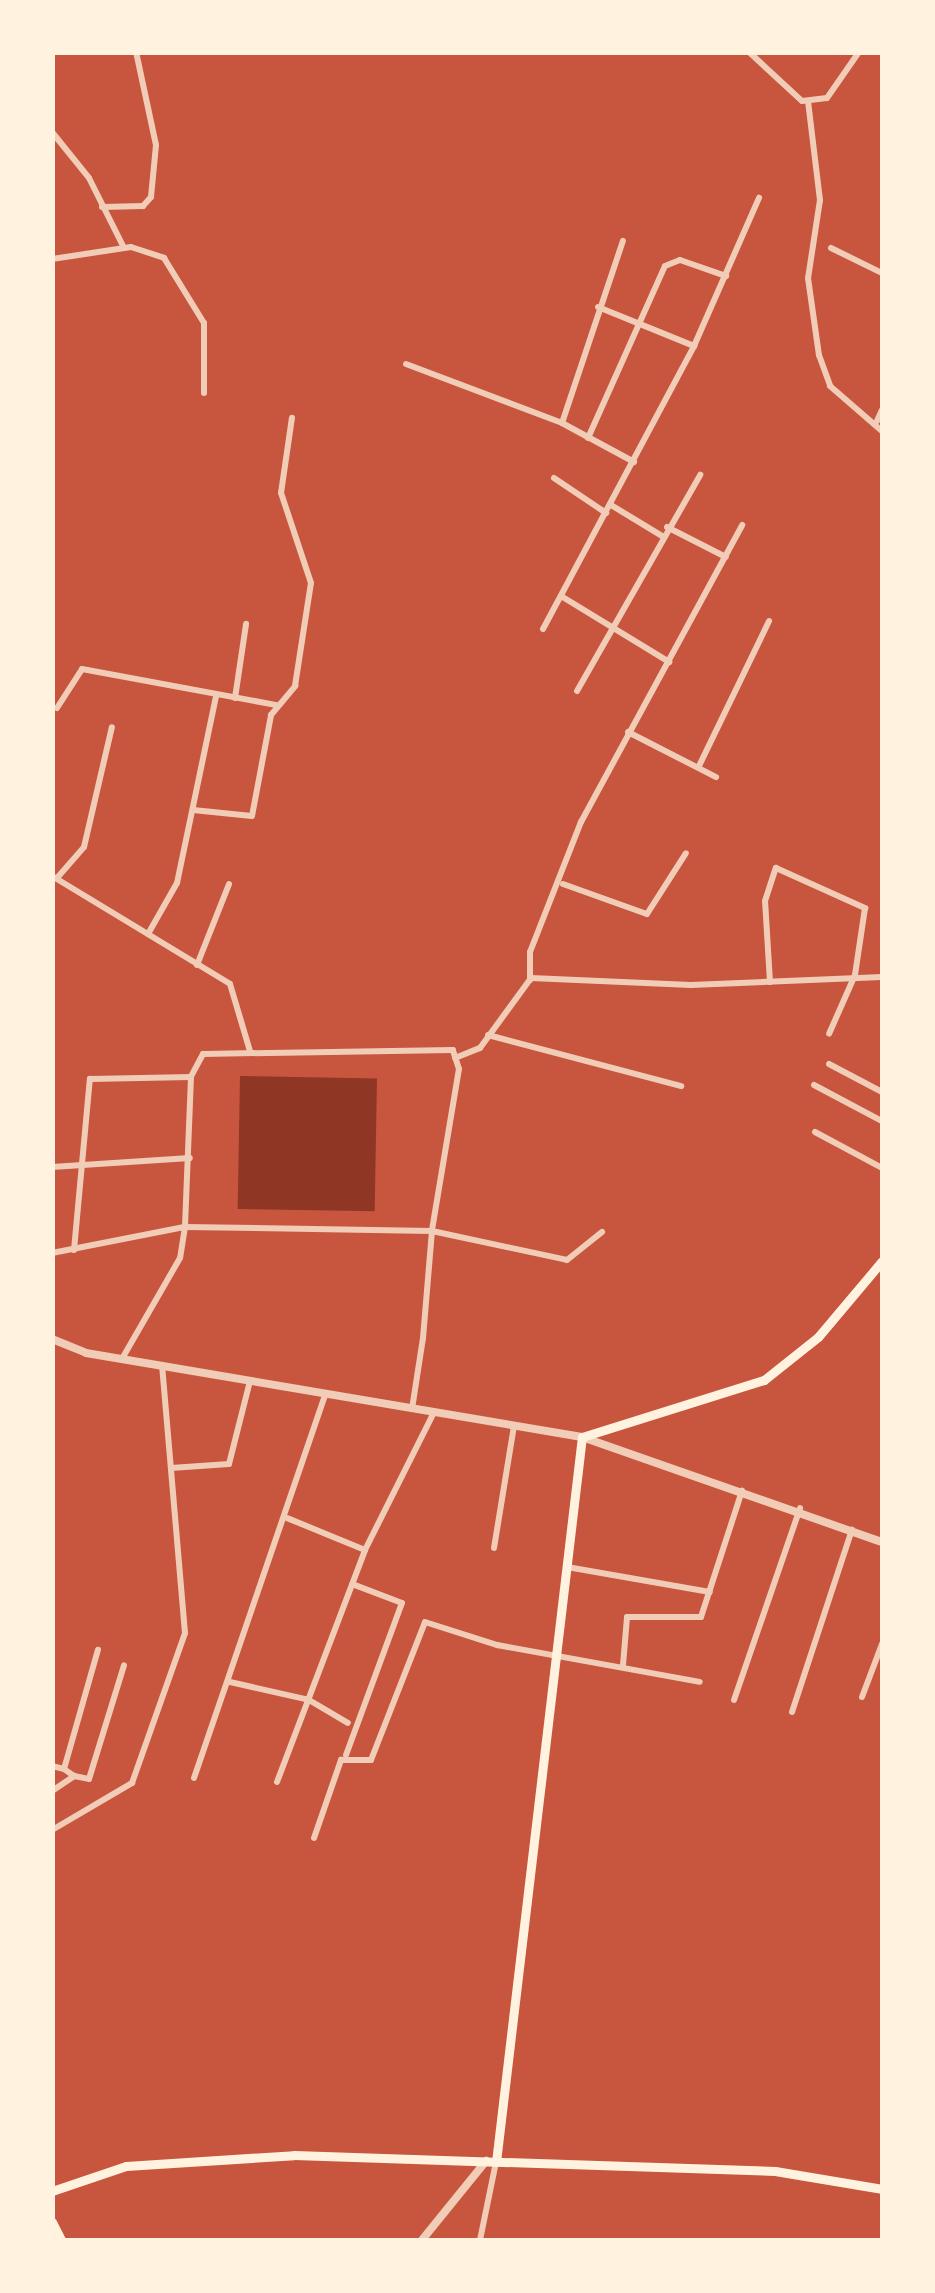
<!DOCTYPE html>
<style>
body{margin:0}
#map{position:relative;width:935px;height:2293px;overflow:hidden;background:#c8553d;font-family:"Fira Sans Condensed",sans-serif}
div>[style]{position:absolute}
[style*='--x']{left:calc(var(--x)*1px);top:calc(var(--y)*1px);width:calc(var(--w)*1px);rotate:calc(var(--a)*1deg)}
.water>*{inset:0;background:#8f3625;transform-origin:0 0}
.minor>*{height:6px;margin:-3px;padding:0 3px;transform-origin:3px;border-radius:3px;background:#f1ccb7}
.tertiary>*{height:8px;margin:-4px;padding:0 4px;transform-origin:4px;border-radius:4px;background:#f1ccb7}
.primary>*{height:9px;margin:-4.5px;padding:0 4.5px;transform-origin:4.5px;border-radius:4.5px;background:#fff3e0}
span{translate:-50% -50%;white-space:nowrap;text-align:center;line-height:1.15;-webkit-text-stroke:10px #fff3e0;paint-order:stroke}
.frame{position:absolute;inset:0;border:55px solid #fff3e0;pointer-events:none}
</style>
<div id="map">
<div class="water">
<i style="left:240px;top:1076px;width:137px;height:133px;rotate:1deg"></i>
</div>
<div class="minor">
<i style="--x:749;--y:52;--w:72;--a:42.8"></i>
<i style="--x:802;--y:101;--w:25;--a:-7"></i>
<i style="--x:827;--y:98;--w:56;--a:-55.2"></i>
<i style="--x:808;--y:101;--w:100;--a:83.1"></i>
<i style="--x:820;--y:200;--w:79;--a:98.7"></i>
<i style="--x:808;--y:278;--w:78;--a:81.9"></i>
<i style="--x:819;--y:355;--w:33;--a:70"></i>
<i style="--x:830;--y:386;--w:69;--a:40.9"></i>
<i style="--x:52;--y:132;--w:59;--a:51.2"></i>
<i style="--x:89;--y:178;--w:78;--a:63.4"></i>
<i style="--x:102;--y:207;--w:41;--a:-1.4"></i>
<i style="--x:143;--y:206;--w:12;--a:-48"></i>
<i style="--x:151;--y:197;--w:52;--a:-84.5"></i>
<i style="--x:156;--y:145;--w:95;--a:-102.1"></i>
<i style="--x:831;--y:248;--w:57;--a:26.1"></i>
<i style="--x:52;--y:259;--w:80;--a:-8.6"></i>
<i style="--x:131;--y:247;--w:35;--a:18"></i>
<i style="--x:164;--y:258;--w:76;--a:58.4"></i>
<i style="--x:204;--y:323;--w:70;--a:90"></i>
<i style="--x:598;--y:307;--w:104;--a:22.1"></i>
<i style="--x:406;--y:364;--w:167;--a:20.7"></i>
<i style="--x:562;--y:423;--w:82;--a:28.4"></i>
<i style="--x:877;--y:421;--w:12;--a:-66"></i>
<i style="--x:562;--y:423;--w:192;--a:-71.5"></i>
<i style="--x:588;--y:438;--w:188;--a:-65.9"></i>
<i style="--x:665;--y:266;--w:16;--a:-22"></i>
<i style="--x:680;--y:260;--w:49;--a:19.2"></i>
<i style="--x:554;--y:478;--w:63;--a:33.9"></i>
<i style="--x:611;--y:505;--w:60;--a:31.3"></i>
<i style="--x:667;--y:527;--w:66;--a:27"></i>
<i style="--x:561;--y:596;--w:127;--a:31.4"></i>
<i style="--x:543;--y:629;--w:321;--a:-61.9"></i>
<i style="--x:694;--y:346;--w:162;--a:-66.3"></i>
<i style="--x:577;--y:691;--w:249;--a:-60.3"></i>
<i style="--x:235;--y:698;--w:75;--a:-81.5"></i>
<i style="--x:57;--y:708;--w:46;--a:-57.3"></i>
<i style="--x:82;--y:669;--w:198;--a:10.5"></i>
<i style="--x:628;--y:732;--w:99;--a:27.1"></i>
<i style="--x:699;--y:766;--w:161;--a:-64.2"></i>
<i style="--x:193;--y:810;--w:59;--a:5.8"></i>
<i style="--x:252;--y:816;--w:103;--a:-79.3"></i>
<i style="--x:271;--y:715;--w:38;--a:-50"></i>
<i style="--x:295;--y:686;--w:104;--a:-81.2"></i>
<i style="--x:311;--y:583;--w:95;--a:-108.4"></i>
<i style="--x:281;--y:493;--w:76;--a:-81.7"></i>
<i style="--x:52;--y:876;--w:208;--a:31.2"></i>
<i style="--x:230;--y:984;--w:70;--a:73.4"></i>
<i style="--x:57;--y:878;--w:41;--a:-48.9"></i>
<i style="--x:84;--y:847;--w:123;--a:-76.9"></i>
<i style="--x:563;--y:884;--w:89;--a:19.7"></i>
<i style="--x:647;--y:914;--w:72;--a:-57.4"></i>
<i style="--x:148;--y:934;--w:59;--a:-60.4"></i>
<i style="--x:177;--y:883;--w:191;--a:-78.2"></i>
<i style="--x:197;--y:965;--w:87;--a:-68.4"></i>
<i style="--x:530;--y:980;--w:28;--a:-90"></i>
<i style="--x:530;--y:952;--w:140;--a:-68.6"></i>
<i style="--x:581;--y:822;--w:338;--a:-61.5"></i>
<i style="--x:770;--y:982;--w:81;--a:-93.5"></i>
<i style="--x:765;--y:901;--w:35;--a:-72"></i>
<i style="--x:776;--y:868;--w:98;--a:24.2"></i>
<i style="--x:865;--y:908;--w:68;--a:98.5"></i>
<i style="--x:855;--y:975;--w:64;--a:113.8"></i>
<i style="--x:488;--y:1035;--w:200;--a:14.8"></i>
<i style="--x:455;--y:1058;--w:27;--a:-22"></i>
<i style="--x:480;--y:1048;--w:87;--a:-53.9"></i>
<i style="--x:531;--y:978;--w:160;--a:2.5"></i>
<i style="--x:691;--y:985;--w:191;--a:-2.4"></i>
<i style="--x:829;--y:1064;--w:60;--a:27.8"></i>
<i style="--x:814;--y:1085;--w:77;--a:27.9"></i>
<i style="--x:815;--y:1132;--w:76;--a:28.2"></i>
<i style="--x:52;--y:1167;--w:138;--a:-3.7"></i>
<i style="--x:74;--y:1250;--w:172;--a:-84.7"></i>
<i style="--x:90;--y:1079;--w:101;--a:-1.1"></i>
<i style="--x:52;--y:1253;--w:136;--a:-11.1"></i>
<i style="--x:185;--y:1227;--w:31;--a:99"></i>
<i style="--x:180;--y:1258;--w:116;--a:119.9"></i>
<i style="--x:412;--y:1409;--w:72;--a:-81.2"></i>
<i style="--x:423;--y:1338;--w:107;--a:-85.2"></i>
<i style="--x:432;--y:1231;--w:1;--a:-90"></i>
<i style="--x:432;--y:1230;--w:163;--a:-80.5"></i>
<i style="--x:459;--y:1069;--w:20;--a:-108"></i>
<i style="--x:453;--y:1050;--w:250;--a:179.1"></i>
<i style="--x:203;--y:1054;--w:26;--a:118"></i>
<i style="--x:191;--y:1077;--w:150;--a:92.3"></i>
<i style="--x:185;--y:1227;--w:247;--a:0.9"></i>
<i style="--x:432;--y:1231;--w:138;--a:12.1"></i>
<i style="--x:567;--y:1260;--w:45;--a:-38.7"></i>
<i style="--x:171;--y:1468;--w:58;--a:-3.9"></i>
<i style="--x:229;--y:1464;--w:86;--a:-75.8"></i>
<i style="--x:494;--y:1548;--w:124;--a:-80.7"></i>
<i style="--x:365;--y:1550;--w:152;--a:-63.4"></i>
<i style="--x:567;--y:1567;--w:145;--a:9.9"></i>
<i style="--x:623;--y:1665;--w:48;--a:-85.2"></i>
<i style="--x:627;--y:1617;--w:74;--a:0"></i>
<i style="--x:701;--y:1617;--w:133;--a:-72"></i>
<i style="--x:230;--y:1682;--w:81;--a:12.8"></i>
<i style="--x:309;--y:1700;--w:45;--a:30.5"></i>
<i style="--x:862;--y:1697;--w:57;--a:-69.3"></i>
<i style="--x:734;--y:1700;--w:203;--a:-71"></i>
<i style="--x:792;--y:1712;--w:192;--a:-71.8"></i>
<i style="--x:346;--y:1755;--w:162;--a:-69.8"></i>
<i style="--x:402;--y:1603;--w:53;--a:-159.2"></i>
<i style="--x:52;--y:1766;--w:12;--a:14"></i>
<i style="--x:74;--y:1776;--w:12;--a:-145"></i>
<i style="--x:64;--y:1769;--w:124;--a:-74.1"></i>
<i style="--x:194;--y:1778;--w:405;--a:-71.1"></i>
<i style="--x:277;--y:1782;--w:248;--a:-69.2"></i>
<i style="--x:365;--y:1550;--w:84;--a:-157.7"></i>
<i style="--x:52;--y:1791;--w:27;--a:-34"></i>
<i style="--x:74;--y:1776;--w:15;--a:11"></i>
<i style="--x:89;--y:1779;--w:119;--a:-72.9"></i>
<i style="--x:52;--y:1830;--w:93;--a:-30.4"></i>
<i style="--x:132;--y:1783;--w:159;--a:-70.5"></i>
<i style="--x:185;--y:1633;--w:269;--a:-94.9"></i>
<i style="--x:314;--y:1838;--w:83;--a:-70.9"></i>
<i style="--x:341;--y:1760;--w:30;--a:0"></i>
<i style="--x:371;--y:1760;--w:148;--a:-68.6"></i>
<i style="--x:425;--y:1622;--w:76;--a:17.7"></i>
<i style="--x:497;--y:1645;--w:206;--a:10.3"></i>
<i style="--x:480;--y:2240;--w:80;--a:-78.4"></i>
</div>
<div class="tertiary">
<i style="--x:52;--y:1339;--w:37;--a:22"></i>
<i style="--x:86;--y:1353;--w:503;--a:9.61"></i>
<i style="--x:582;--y:1437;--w:318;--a:19.3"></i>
<i style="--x:422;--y:2240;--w:102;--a:-51"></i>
</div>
<div class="primary">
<i style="--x:496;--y:2162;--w:730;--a:-83.24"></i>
<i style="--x:582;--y:1437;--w:191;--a:-17.4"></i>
<i style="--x:764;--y:1380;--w:69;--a:-38.5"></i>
<i style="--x:818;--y:1337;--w:99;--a:-49.9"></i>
<i style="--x:52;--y:2191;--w:78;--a:-18.7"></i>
<i style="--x:126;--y:2166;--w:168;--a:-3.7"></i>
<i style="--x:294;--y:2155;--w:481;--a:1.9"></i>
<i style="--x:775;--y:2171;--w:109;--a:9.5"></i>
<i style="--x:52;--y:2222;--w:20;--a:63"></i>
</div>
<div class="frame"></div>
</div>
